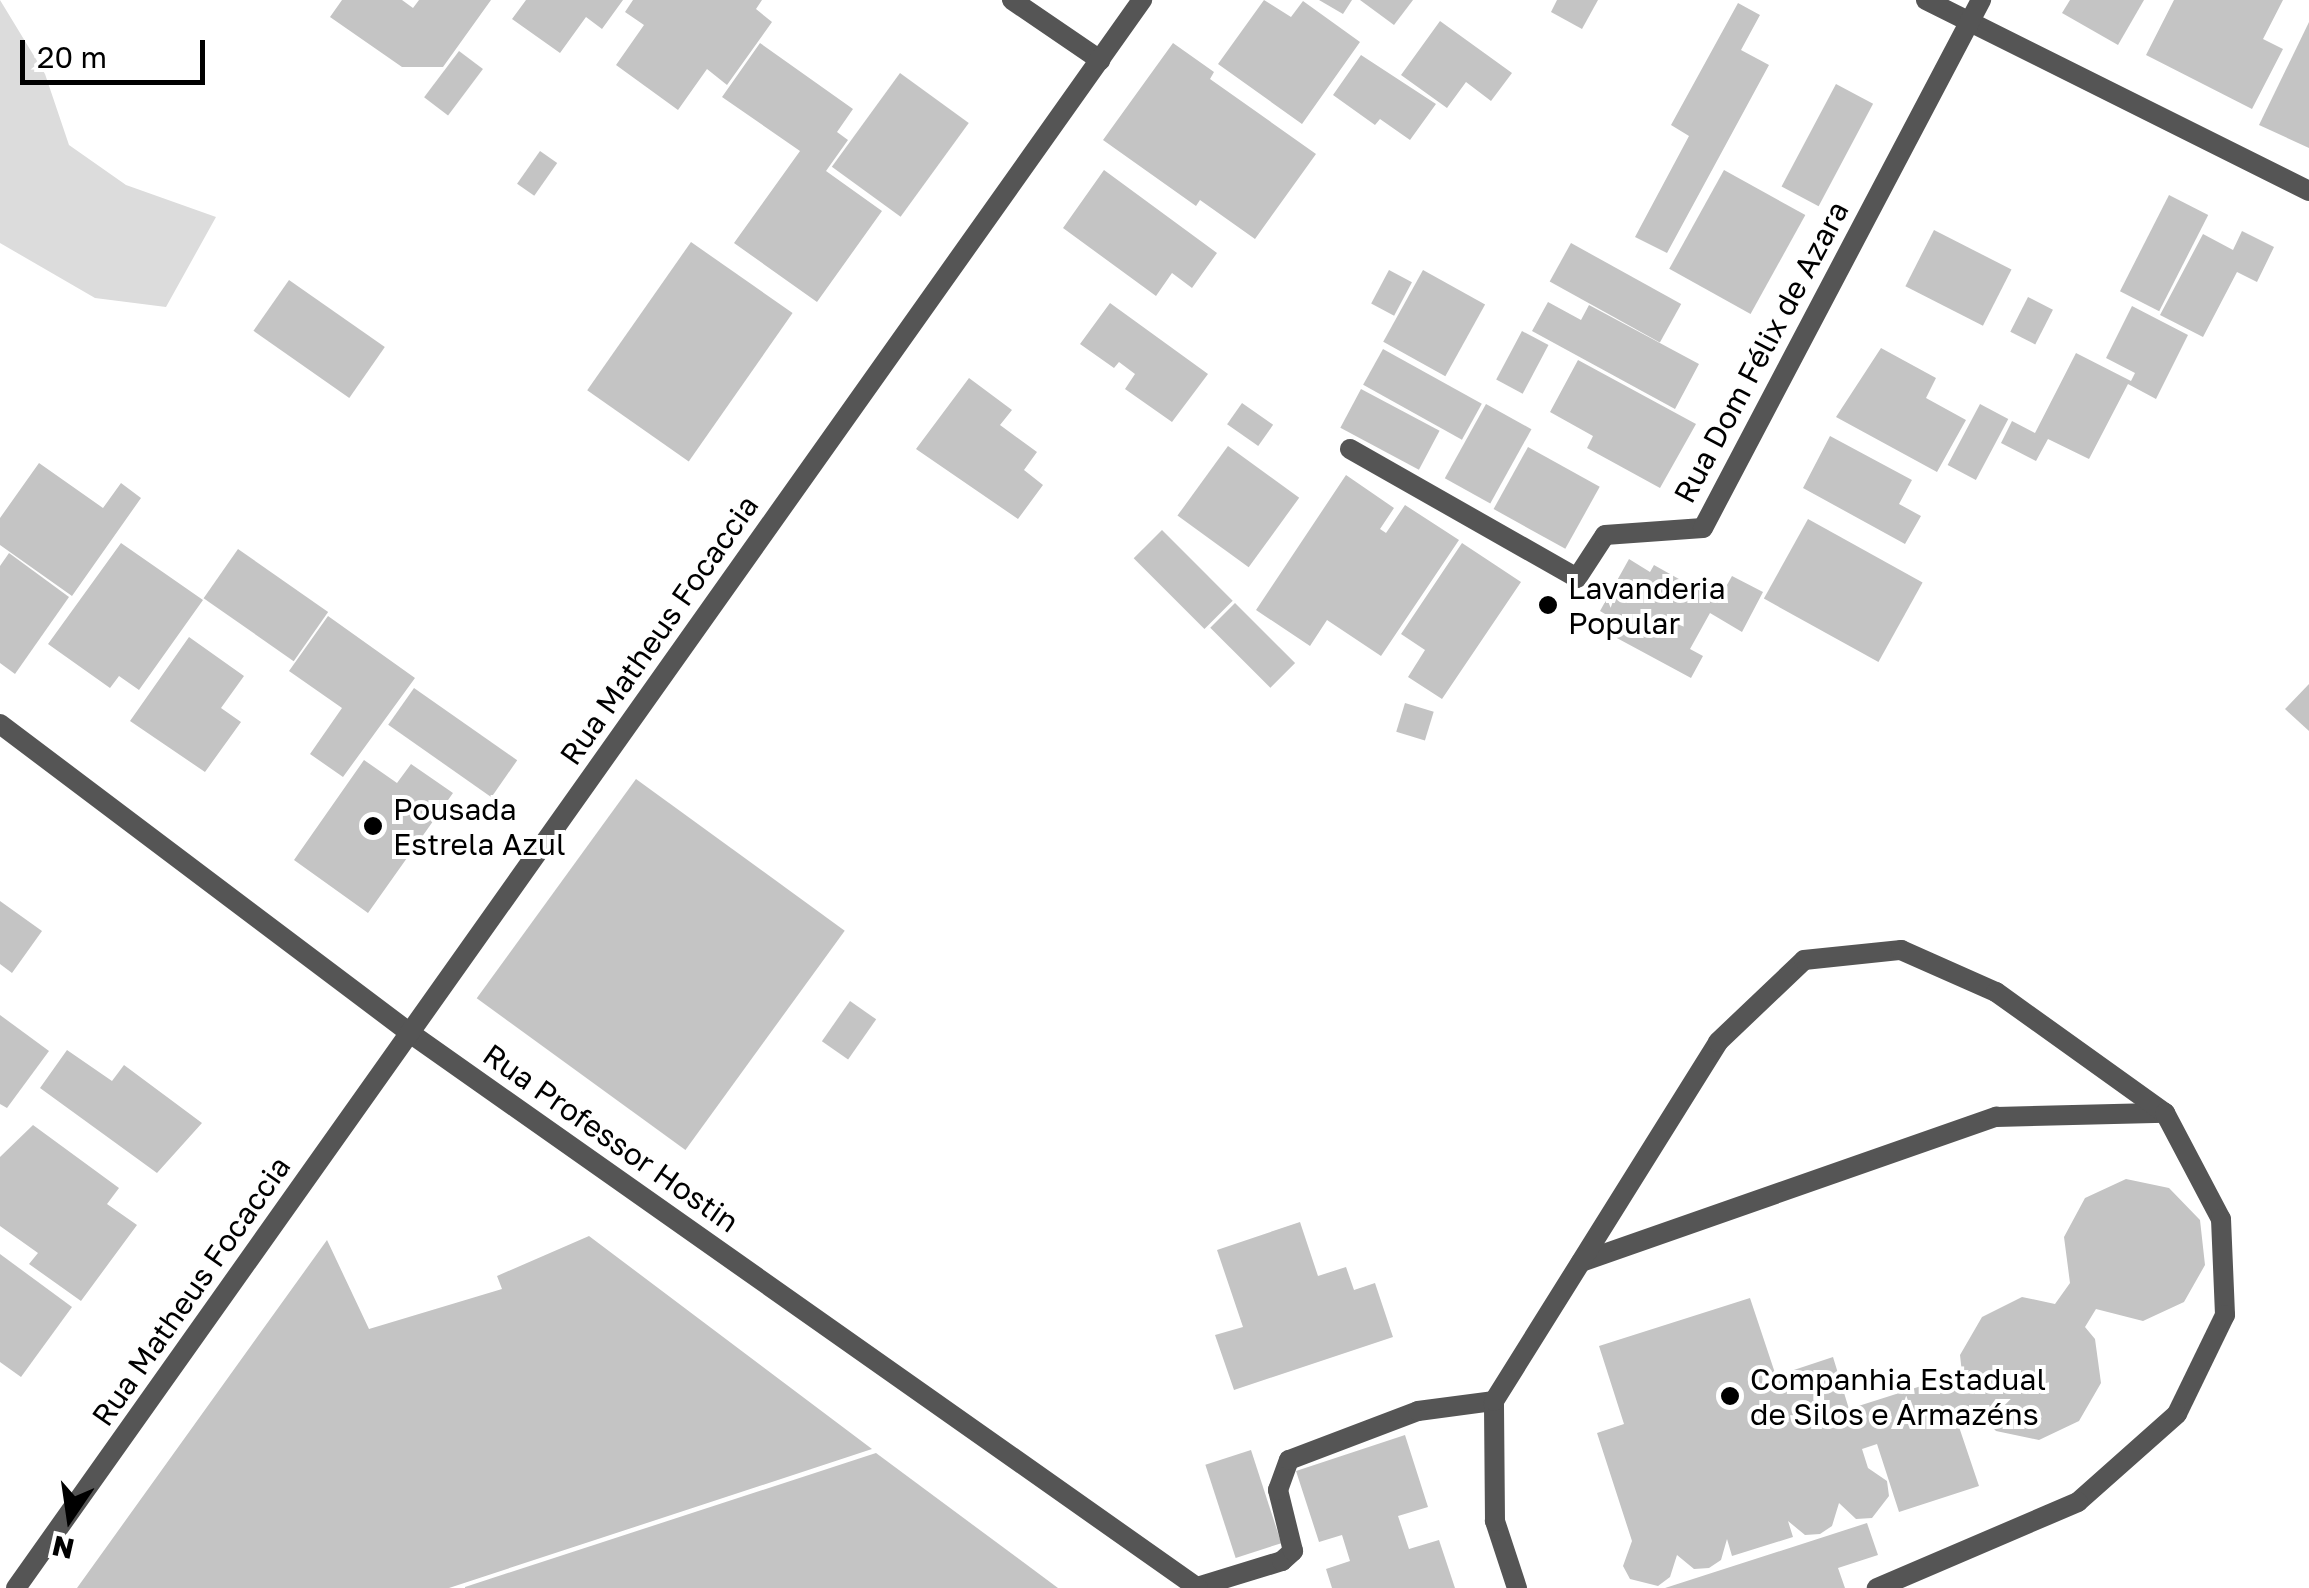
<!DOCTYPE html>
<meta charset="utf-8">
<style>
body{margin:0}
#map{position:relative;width:2309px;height:1588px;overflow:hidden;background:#fff;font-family:"Golos Text",sans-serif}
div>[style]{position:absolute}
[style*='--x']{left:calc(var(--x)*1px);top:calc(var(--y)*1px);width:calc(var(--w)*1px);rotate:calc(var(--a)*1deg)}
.green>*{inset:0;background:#dcdcdc}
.building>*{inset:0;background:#c4c4c4;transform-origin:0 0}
.service>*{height:20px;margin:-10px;padding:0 10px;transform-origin:10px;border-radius:10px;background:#555}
.minor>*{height:20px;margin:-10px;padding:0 10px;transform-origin:10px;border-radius:10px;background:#555}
.dots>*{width:28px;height:28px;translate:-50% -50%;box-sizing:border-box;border:5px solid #fff;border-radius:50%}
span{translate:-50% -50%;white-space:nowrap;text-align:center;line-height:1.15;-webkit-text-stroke:8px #fff;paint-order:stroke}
.street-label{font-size:30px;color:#000}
.poi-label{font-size:30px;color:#000}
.left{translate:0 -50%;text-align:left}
.north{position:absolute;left:20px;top:1468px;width:100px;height:100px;-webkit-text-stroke:8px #fff;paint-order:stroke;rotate:193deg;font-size:28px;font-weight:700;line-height:40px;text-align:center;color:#000}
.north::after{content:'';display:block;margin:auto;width:35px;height:45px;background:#000;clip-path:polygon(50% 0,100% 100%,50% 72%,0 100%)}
.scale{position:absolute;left:20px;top:40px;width:185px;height:45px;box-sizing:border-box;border:5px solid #000;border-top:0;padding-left:12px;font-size:30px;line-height:35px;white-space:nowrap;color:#000;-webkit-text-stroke:8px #fff;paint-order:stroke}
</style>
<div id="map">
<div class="green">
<i style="clip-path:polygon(0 0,45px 74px,69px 145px,126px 185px,216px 217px,166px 307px,95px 298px,0 243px)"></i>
</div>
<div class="building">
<i style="clip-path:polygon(342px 0,402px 0,413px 8px,419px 0,491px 0,443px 67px,402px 67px,330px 17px)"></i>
<i style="clip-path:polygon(526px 0,623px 0,602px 29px,586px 17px,560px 53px,512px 19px)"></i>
<i style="clip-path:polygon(633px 0,762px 0,756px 9px,772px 22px,727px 85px,707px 69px,678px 110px,616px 65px,644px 25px,625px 12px)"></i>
<i style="clip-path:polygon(1264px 0,1291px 17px,1303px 1px,1360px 42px,1302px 124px,1218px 64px)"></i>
<i style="clip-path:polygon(1319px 0,1352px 0,1343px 14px)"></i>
<i style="clip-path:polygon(1360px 0,1413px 0,1394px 25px)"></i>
<i style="clip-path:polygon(1557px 0,1598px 0,1582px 29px,1551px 12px)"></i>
<i style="clip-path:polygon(2070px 0,2144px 0,2118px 45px,2062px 13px)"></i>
<i style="clip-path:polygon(2174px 0,2283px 0,2263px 39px,2283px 49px,2252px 109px,2146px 55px)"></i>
<i style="clip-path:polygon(1738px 3px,1760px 15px,1741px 50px,1769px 65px,1667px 253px,1635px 237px,1689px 136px,1671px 125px)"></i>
<i style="clip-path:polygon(1440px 21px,1512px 73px,1491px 101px,1466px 82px,1447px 108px,1401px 75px)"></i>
<i style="clip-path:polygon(2309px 22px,2309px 148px,2259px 125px)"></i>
<i style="clip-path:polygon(760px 43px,853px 109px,837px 132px,848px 140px,826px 171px,882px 211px,817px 302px,734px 243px,800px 151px,722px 97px)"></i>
<i style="clip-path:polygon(1173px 43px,1214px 72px,1210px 79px,1316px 154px,1255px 239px,1200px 200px,1196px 206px,1103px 140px)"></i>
<i style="left:459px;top:51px;width:30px;height:58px;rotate:37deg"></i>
<i style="clip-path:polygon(1361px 55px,1436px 104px,1410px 140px,1380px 119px,1375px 125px,1333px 95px)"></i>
<i style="left:900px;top:73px;width:85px;height:116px;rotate:36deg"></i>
<i style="left:1836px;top:84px;width:42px;height:116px;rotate:28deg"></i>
<i style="left:540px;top:151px;width:21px;height:40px;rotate:35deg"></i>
<i style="clip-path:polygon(1104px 170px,1217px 253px,1192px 288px,1172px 273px,1156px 296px,1063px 228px)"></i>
<i style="left:1724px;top:170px;width:93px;height:113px;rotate:29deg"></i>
<i style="left:2169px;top:195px;width:44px;height:108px;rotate:27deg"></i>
<i style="left:1934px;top:230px;width:87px;height:63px;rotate:27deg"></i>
<i style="clip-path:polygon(2242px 231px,2274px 247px,2257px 282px,2237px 272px,2203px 337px,2160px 315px,2203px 234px,2233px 250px)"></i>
<i style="left:691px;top:242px;width:124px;height:181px;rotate:35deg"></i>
<i style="left:1571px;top:243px;width:126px;height:44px;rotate:29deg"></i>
<i style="left:1389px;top:270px;width:26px;height:38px;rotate:28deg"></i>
<i style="left:1423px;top:270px;width:71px;height:82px;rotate:29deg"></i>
<i style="left:289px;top:280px;width:117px;height:62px;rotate:35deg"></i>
<i style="left:2028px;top:297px;width:28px;height:39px;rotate:27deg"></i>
<i style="clip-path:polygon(1548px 302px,1581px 320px,1589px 305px,1699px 364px,1675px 409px,1532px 331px)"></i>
<i style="clip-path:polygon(1110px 303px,1208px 374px,1172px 422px,1125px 389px,1135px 374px,1119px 362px,1114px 368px,1080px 344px)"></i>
<i style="clip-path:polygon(2132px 306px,2188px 335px,2156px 399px,2128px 384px,2089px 459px,2048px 439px,2036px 461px,2001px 443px,2012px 421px,2035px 433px,2076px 353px,2131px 381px,2135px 373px,2106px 358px)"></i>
<i style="left:1522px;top:331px;width:30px;height:55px;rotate:28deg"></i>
<i style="clip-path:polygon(1881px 348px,1936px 378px,1926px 398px,1966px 420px,1937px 472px,1836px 417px)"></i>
<i style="left:1383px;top:349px;width:113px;height:41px;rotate:29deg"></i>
<i style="clip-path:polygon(1578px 360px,1696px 424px,1660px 488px,1587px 448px,1593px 436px,1550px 412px)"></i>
<i style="clip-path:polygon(969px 378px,1012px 410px,1000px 425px,1037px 452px,1024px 470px,1043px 485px,1018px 519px,916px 449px)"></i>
<i style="left:1361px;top:389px;width:89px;height:44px;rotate:28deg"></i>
<i style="left:1242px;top:403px;width:38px;height:26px;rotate:35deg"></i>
<i style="left:1486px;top:404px;width:52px;height:85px;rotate:29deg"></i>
<i style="left:1980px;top:404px;width:32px;height:69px;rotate:28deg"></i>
<i style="clip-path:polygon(1830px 436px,1912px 480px,1899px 504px,1921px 516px,1905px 544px,1803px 488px)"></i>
<i style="left:1228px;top:446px;width:88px;height:86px;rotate:36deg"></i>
<i style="left:1528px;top:447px;width:82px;height:71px;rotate:29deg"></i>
<i style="clip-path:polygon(39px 463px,103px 508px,121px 483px,141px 498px,72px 596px,0 545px,0 518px)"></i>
<i style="clip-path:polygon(1346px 475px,1394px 508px,1380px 529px,1386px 533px,1405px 505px,1459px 540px,1381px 656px,1327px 620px,1310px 646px,1256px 610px)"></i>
<i style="left:1808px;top:519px;width:131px;height:91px;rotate:29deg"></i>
<i style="left:1162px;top:530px;width:100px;height:40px;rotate:45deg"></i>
<i style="clip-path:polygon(121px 543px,203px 600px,139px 690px,119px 676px,110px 688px,48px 644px)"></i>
<i style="clip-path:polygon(1462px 543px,1521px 582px,1442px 699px,1408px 677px,1425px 650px,1401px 634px)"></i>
<i style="left:238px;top:549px;width:110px;height:60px;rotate:35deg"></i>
<i style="clip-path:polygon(9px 553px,69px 597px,15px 674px,0 663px,0 566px)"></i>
<i style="clip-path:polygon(1629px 559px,1650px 572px,1654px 565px,1718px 601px,1732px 576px,1763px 592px,1742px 632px,1710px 613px,1690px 649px,1703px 656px,1691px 678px,1615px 637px,1622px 624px,1600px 611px)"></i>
<i style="left:1235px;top:603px;width:85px;height:35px;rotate:45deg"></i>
<i style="clip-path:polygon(328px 616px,415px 678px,343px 777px,310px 754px,342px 708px,289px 671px)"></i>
<i style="clip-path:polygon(189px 637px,244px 676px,221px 708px,241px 722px,205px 772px,130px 721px)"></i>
<i style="clip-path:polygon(2309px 684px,2309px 731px,2285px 709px)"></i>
<i style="left:414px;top:688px;width:126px;height:45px;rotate:35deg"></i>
<i style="left:1405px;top:703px;width:30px;height:30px;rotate:17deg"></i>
<i style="clip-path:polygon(364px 760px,397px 783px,411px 764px,453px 793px,368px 913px,294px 860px)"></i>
<i style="left:636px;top:779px;width:258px;height:271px;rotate:36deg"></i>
<i style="clip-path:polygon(0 901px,42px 931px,12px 973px,0 964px)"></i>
<i style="left:850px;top:1001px;width:32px;height:49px;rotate:35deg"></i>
<i style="clip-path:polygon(0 1015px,49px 1051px,7px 1108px,0 1104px)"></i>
<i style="clip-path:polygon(67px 1050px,112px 1081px,124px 1065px,202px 1123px,157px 1173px,40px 1088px)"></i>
<i style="clip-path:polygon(33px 1125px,119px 1188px,107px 1204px,137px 1225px,81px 1301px,29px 1264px,38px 1253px,0 1226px,0 1157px)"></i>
<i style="clip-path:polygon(2126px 1179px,2169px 1188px,2200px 1220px,2205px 1265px,2184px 1302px,2143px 1321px,2096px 1309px,2085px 1327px,2095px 1339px,2101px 1383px,2079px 1421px,2039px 1440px,1996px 1431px,1978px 1412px,1956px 1418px,1979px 1486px,1899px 1512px,1877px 1444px,1862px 1449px,1868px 1468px,1887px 1481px,1889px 1496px,1872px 1518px,1856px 1519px,1839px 1503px,1832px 1526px,1820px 1534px,1805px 1535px,1788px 1521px,1793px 1537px,1732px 1556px,1727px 1539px,1721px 1560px,1709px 1568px,1694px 1569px,1677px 1555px,1670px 1577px,1658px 1586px,1630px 1579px,1623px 1566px,1632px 1541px,1597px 1433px,1624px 1424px,1599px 1346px,1750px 1298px,1776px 1376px,1833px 1357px,1849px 1409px,1962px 1373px,1960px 1355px,1982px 1317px,2022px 1297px,2055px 1304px,2070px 1283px,2064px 1237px,2085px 1198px)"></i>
<i style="clip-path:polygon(1300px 1222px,1318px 1276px,1346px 1267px,1354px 1290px,1375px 1283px,1393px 1337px,1234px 1390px,1215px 1335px,1243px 1327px,1217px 1250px)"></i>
<i style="clip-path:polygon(589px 1236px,872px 1449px,449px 1588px,77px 1588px,327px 1240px,369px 1329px,502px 1289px,497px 1276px)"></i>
<i style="clip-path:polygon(0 1254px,72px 1307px,21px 1377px,0 1362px)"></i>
<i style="clip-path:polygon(1405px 1435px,1428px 1507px,1398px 1516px,1409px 1549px,1439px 1540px,1455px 1588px,1332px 1588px,1326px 1569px,1350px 1561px,1342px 1535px,1319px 1542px,1296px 1471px)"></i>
<i style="left:1251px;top:1450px;width:98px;height:48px;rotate:72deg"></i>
<i style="clip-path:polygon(876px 1453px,1058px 1588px,465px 1588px,465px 1587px)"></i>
<i style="clip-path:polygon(1867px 1523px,1878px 1555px,1838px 1568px,1845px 1588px,1665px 1588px)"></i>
</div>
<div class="service">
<i style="--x:1581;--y:1262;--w:440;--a:-19.3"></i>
<i style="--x:1996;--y:1117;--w:169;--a:-1.4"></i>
<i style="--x:1197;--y:1587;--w:89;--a:-17"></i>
<i style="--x:1282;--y:1561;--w:15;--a:-42"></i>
<i style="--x:1293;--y:1551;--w:63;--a:-103.8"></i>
<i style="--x:1278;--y:1490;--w:32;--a:-70"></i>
<i style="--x:1289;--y:1460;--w:138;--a:-20.8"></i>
<i style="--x:1418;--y:1411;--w:77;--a:-7.5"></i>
<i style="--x:1517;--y:1588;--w:71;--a:-108.2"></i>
<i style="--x:1495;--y:1521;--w:120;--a:-90.5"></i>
<i style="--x:1494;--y:1401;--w:423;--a:-58"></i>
<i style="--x:1718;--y:1042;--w:119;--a:-43.6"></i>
<i style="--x:1804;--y:960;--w:98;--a:-5.9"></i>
<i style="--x:1901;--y:950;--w:104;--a:23.9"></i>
<i style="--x:1996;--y:992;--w:208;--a:35.6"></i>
<i style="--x:2165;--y:1113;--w:120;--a:62.2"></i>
<i style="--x:2221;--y:1219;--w:96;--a:87.6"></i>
<i style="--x:2225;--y:1315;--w:110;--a:115.9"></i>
<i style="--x:2177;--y:1414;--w:132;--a:138.4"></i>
<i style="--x:2078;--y:1502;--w:219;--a:156.8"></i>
</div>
<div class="minor">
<i style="--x:1012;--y:0;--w:107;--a:34.3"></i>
<i style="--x:1926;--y:0;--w:428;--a:26.5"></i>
<i style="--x:1350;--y:449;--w:261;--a:29.6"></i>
<i style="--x:1577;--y:578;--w:51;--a:-56.9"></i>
<i style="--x:1605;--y:535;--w:98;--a:-4.1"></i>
<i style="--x:1703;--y:528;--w:597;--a:-62.23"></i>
<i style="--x:0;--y:724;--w:513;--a:37"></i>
<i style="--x:410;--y:1033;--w:964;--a:35.16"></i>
<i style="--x:16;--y:1588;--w:1947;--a:-54.66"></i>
</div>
<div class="dots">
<i style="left:1548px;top:605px;background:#000"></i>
<i style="left:373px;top:826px;background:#000"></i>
<i style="left:1730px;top:1396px;background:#000"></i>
</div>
<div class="street-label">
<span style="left:1761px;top:352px;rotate:-62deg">Rua Dom Félix de Azara</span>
<span style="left:659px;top:630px;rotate:-55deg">Rua Matheus Focaccia</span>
<span style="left:611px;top:1138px;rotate:35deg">Rua Professor Hostin</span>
<span style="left:191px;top:1291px;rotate:-55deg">Rua Matheus Focaccia</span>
</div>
<div class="poi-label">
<span class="left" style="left:1568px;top:605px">Lavanderia<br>Popular</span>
<span class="left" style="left:393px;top:826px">Pousada<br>Estrela Azul</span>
<span class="left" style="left:1750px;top:1396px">Companhia Estadual<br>de Silos e Armazéns</span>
</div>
<div class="north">N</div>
<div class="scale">20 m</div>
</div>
